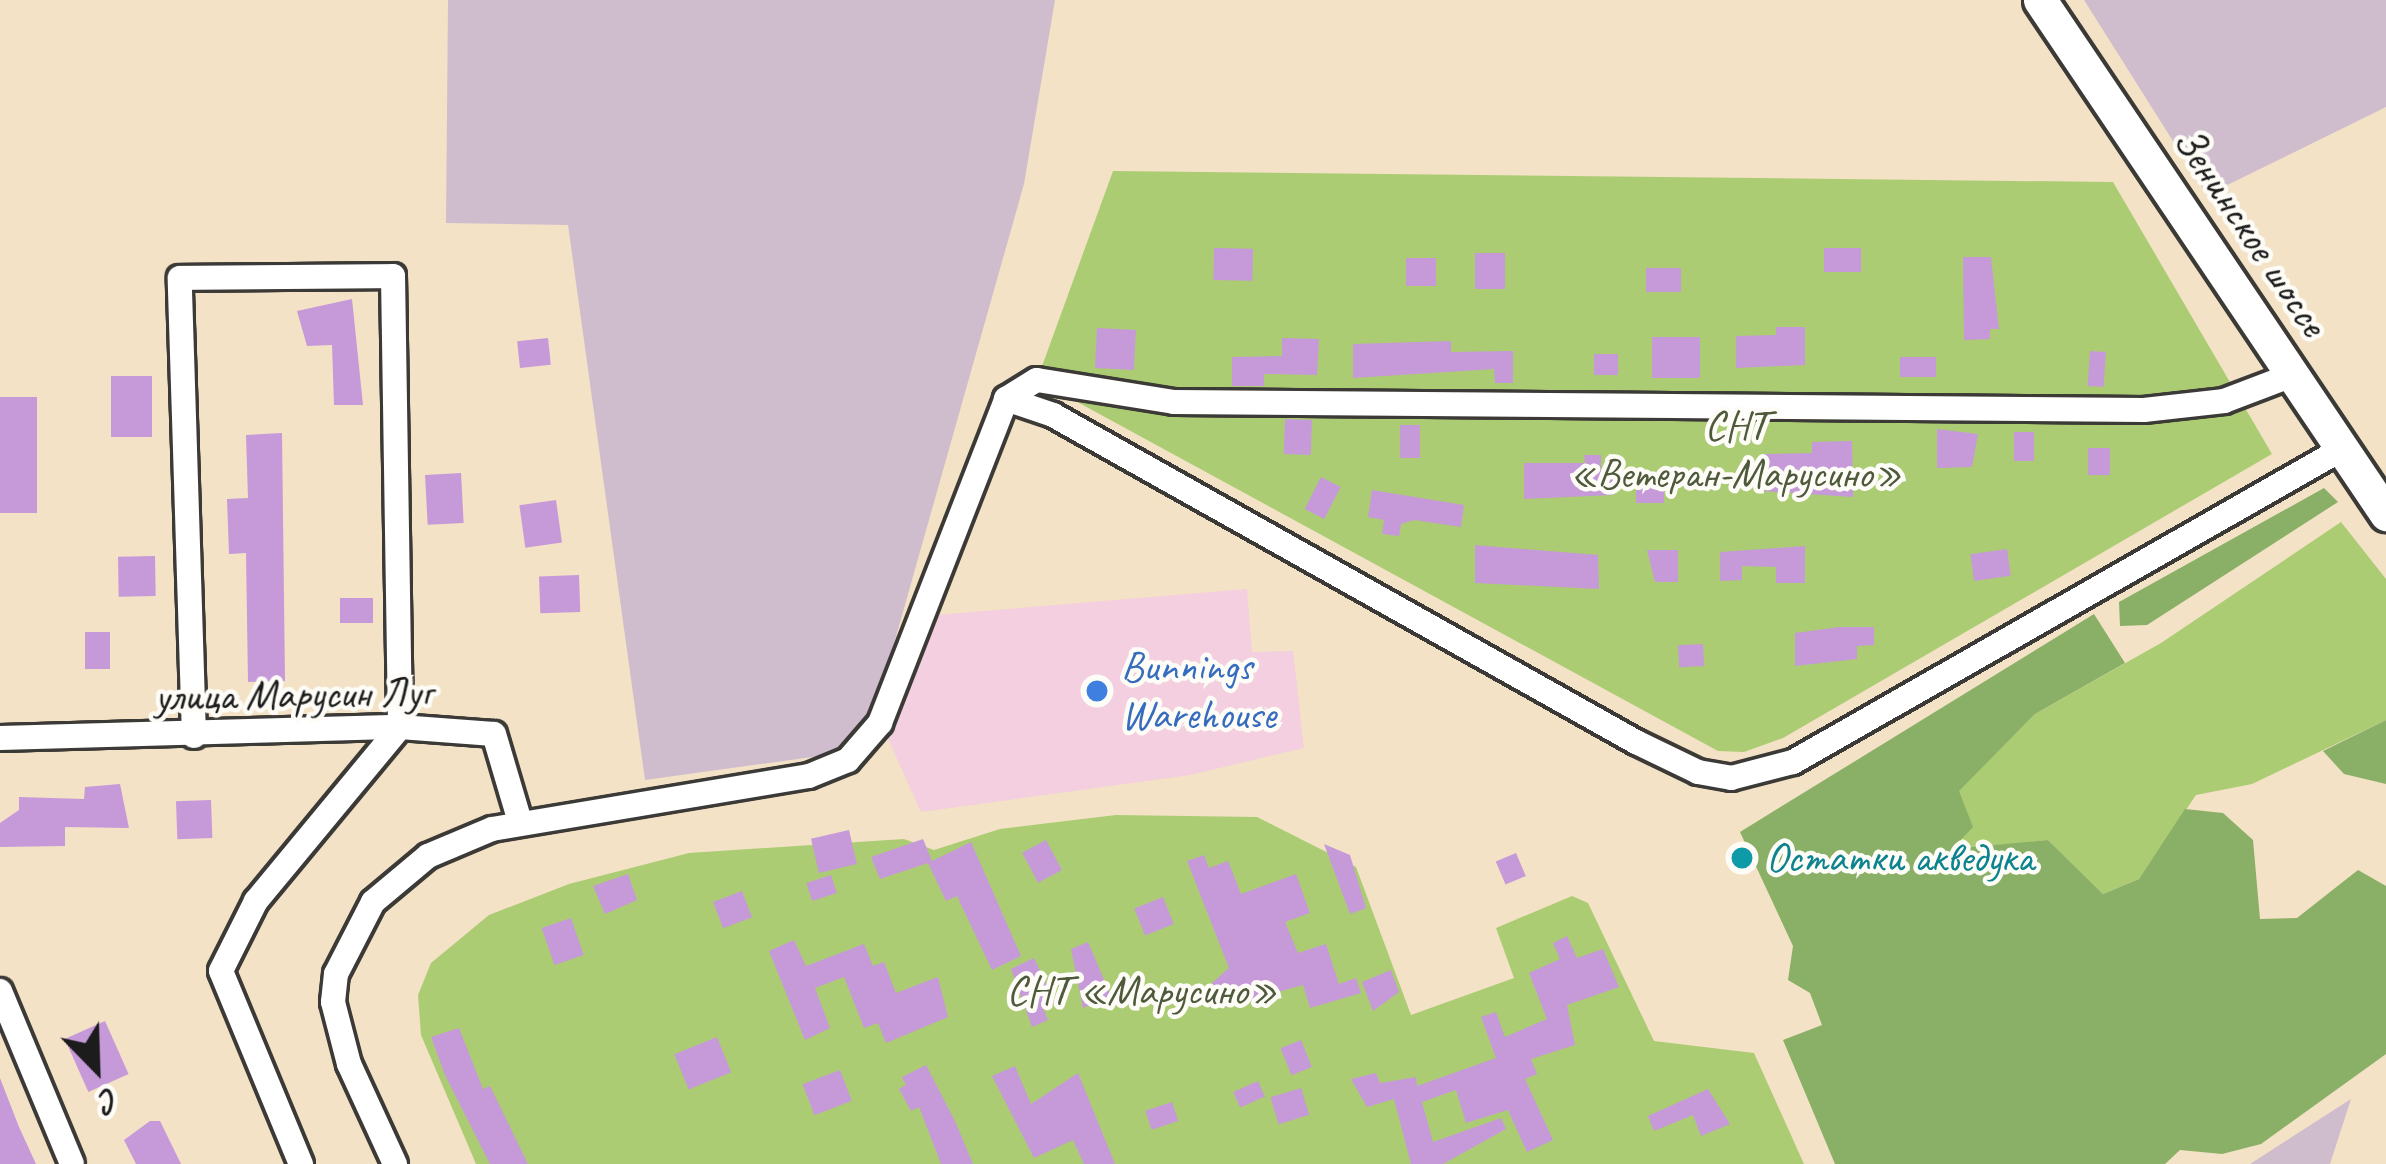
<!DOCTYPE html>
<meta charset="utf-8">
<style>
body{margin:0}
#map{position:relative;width:2386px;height:1164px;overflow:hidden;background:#f3e2c6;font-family:Caveat,sans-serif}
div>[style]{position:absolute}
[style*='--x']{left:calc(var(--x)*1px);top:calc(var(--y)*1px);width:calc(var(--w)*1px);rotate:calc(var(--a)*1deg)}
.built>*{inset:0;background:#f3cfdf}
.industrial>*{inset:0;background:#cfbdce}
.green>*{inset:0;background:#accc74}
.forest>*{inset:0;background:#89b066}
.building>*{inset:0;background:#c699d9;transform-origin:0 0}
.roads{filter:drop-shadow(3px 0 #3c3a36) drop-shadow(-3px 0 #3c3a36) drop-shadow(0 3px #3c3a36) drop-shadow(0 -3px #3c3a36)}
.street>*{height:24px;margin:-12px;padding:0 12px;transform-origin:12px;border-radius:12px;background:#fff}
.secondary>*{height:33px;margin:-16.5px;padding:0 16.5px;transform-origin:16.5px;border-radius:16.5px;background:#fff}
.dots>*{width:33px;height:33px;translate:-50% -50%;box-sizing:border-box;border:6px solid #fdfcf7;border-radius:50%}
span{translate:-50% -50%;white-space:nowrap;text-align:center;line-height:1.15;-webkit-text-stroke:9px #fdfcf7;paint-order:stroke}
.street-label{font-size:42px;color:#1c1c1c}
.park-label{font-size:42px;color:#4e5a3b}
.shop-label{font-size:42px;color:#366cbe}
.left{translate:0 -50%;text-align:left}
.culture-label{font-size:42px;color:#0d838f}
.north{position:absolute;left:36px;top:1008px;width:120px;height:120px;-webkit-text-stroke:9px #fdfcf7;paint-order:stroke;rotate:157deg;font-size:33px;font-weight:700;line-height:48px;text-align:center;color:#1c1c1c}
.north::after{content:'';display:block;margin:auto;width:42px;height:54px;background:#1c1c1c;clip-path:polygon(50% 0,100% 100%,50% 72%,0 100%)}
</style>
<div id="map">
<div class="built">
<i style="clip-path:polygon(1247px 589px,1252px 652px,1293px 651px,1304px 748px,1190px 775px,921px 812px,884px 730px,924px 616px)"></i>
</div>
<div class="industrial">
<i style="clip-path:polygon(448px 0,1055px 0,1024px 184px,871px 725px,841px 753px,645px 780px,568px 225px,446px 223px)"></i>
<i style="clip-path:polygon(2084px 0,2386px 0,2386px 107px,2207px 195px)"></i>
<i style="clip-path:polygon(2351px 1099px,2330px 1164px,2250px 1164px)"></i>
</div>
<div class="green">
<i style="clip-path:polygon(1113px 171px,2113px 182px,2272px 454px,1783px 738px,1744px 752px,1718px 751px,1037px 380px)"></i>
<i style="clip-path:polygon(2341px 522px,2386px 579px,2386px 720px,2252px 784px,2196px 795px,2139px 879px,2103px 894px,2048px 840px,1951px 850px,1972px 827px,1958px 791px,2035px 714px,2161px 643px)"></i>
<i style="clip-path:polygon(1116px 815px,1257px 817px,1356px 867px,1411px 1015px,1514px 978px,1496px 928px,1572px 896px,1588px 903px,1654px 1041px,1754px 1053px,1804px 1164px,476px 1164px,421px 1035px,418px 995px,431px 963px,489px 915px,569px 884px,689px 853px,904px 839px,934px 850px,1000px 829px)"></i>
</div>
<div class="forest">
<i style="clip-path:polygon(2324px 488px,2338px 502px,2147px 625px,2120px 626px,2119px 602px)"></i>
<i style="clip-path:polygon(2094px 614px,2125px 663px,2035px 714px,1959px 791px,1973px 827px,1952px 849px,2048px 840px,2103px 894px,2139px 879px,2185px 809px,2223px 813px,2253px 840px,2260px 919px,2297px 918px,2358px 870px,2386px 886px,2386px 1054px,2261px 1144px,2222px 1154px,2180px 1150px,2165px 1164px,1835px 1164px,1783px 1040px,1822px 1025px,1810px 993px,1788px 980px,1793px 946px,1740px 832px)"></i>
<i style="clip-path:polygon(2386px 720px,2386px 784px,2344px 774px,2323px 751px)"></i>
</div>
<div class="building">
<i style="left:1214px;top:248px;width:39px;height:32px;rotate:1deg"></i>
<i style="left:1824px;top:248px;width:37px;height:24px"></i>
<i style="left:1475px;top:253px;width:30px;height:36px"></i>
<i style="clip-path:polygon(1963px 257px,1991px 257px,1999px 329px,1990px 329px,1990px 339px,1964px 340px)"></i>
<i style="left:1406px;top:258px;width:30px;height:28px"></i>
<i style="left:1646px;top:268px;width:35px;height:24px"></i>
<i style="clip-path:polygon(352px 299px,363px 405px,334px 405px,332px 345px,307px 346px,297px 311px)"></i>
<i style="clip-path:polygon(1776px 327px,1805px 327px,1805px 365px,1736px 368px,1736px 336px,1776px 335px)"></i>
<i style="left:1097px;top:328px;width:39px;height:40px;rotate:3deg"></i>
<i style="left:1700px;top:337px;width:41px;height:48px;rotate:90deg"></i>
<i style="left:548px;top:338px;width:27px;height:31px;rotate:84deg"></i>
<i style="clip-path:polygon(1282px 338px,1319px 339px,1317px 375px,1264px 374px,1264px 386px,1232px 386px,1232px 357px,1282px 356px)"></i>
<i style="clip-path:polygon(1451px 341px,1451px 352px,1513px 351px,1513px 383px,1495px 383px,1494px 369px,1353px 378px,1353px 344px)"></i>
<i style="left:2090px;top:351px;width:16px;height:35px;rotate:4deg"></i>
<i style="left:1618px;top:354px;width:21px;height:24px;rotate:90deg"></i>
<i style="left:1936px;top:357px;width:20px;height:36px;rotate:90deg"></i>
<i style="left:111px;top:376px;width:41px;height:61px"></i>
<i style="left:0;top:397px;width:37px;height:116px"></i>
<i style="left:1285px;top:419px;width:27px;height:35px;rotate:2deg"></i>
<i style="left:1400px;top:425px;width:20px;height:33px"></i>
<i style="clip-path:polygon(1937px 429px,1978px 434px,1972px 467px,1937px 468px)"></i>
<i style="left:2014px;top:432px;width:20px;height:29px"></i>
<i style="clip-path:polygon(282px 433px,285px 681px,248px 682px,246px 553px,229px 554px,227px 499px,248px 498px,246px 435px)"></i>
<i style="clip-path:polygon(1852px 441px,1853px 497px,1763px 491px,1763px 454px,1812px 453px,1812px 442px)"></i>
<i style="left:2088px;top:448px;width:22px;height:27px"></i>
<i style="clip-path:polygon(1584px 455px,1601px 455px,1601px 471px,1613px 471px,1613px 495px,1524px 499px,1524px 463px,1585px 463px)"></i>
<i style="left:461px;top:473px;width:50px;height:36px;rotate:87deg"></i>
<i style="left:1321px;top:477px;width:22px;height:36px;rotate:27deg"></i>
<i style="left:1636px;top:480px;width:28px;height:23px"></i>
<i style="clip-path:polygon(1372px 490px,1464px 505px,1461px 527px,1414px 520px,1401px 524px,1399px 536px,1382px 534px,1384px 520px,1368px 517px)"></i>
<i style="left:556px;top:500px;width:43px;height:37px;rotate:82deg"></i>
<i style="clip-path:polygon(1475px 545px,1598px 555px,1599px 589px,1475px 583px)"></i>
<i style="clip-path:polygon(1805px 546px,1805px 583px,1776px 583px,1776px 567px,1742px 566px,1742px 580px,1720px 581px,1720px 552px)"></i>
<i style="left:2007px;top:549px;width:27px;height:37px;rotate:82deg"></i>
<i style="clip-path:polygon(1647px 550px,1678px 550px,1678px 582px,1655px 582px)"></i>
<i style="left:155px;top:556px;width:40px;height:37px;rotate:89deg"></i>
<i style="left:579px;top:575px;width:37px;height:40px;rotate:88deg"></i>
<i style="left:373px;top:598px;width:25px;height:33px;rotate:90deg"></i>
<i style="clip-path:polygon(1840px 627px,1874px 627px,1874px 645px,1857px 646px,1857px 659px,1795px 666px,1795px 633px)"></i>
<i style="left:110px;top:632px;width:37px;height:25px;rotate:90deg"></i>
<i style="left:1703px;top:644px;width:22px;height:25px;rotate:87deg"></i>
<i style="clip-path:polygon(120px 784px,129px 828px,65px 827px,65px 846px,0 847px,0 823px,19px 810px,19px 797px,84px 799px,85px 787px)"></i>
<i style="left:211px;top:800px;width:38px;height:35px;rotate:88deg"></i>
<i style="left:849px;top:830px;width:35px;height:39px;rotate:77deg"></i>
<i style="clip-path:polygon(923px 839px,932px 861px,971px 842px,1021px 956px,992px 970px,957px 896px,946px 901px,928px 863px,880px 879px,871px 857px)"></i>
<i style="left:1046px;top:840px;width:34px;height:27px;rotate:62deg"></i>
<i style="clip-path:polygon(1324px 844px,1350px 855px,1366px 908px,1350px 914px)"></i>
<i style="left:1516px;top:853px;width:25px;height:22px;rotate:67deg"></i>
<i style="clip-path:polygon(1204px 855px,1209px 868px,1228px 861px,1241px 894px,1296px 874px,1310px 913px,1285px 922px,1298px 953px,1326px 944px,1339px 984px,1356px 978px,1361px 993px,1310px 1008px,1303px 985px,1222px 1008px,1212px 983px,1229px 968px,1187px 861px)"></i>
<i style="clip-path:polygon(628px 874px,637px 900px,605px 914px,593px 886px)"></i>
<i style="left:831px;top:875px;width:19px;height:26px;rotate:72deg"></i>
<i style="left:742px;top:891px;width:28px;height:31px;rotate:69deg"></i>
<i style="left:1163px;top:897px;width:29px;height:31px;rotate:68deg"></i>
<i style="left:571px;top:918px;width:39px;height:31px;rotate:71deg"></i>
<i style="clip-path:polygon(1567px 936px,1577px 958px,1603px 949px,1619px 987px,1567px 1005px,1575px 1045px,1531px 1059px,1537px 1074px,1525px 1079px,1553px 1140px,1527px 1152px,1508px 1110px,1466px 1123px,1456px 1090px,1422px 1102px,1433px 1142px,1501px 1118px,1506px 1129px,1443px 1164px,1411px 1164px,1394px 1099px,1367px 1107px,1351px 1079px,1376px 1073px,1380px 1083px,1416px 1077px,1417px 1086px,1496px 1058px,1481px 1017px,1496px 1012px,1505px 1037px,1547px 1019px,1529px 973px,1560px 959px,1553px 943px)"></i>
<i style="clip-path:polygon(794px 940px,806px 966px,864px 944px,873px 966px,884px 962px,896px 993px,938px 977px,948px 1017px,886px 1043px,878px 1023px,864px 1028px,844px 977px,815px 988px,830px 1028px,805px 1040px,769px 951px)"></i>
<i style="clip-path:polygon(1088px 942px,1111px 996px,1083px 1008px,1071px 949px)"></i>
<i style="clip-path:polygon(1034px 958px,1055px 1003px,1043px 1008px,1048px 1020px,1032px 1027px,1011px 969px)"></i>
<i style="clip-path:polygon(1391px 970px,1399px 992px,1373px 1011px,1362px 982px)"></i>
<i style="left:105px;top:1021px;width:58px;height:44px;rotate:66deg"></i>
<i style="clip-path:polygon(459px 1028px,483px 1089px,490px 1086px,528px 1164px,490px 1164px,445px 1075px,431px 1037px)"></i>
<i style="left:717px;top:1037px;width:38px;height:46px;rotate:68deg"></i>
<i style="left:1301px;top:1040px;width:29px;height:22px;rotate:68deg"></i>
<i style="clip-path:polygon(926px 1065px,955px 1121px,973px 1164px,941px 1164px,919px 1107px,911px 1111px,899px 1089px,906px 1085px,902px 1077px)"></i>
<i style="clip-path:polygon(1015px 1066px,1031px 1104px,1078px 1073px,1115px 1164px,1084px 1164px,1073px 1140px,1034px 1158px,992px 1076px)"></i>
<i style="left:840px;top:1070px;width:33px;height:40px;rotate:69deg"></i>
<i style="clip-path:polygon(0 1078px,19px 1127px,36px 1164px,0 1164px)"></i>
<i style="left:1258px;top:1081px;width:17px;height:27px;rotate:66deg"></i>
<i style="left:1301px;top:1088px;width:28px;height:32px;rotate:73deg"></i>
<i style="clip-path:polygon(1708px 1089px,1730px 1124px,1701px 1136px,1693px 1115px,1654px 1131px,1648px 1116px)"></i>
<i style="left:1172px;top:1102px;width:20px;height:28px;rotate:72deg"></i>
<i style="clip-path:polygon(150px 1121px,160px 1121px,181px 1164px,136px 1164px,124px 1140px)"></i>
</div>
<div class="roads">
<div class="street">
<i style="--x:1006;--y:399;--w:50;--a:18.8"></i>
<i style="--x:1053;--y:415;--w:668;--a:29.29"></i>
<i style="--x:1636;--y:742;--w:69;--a:25.8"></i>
<i style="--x:1698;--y:772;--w:34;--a:10"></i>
<i style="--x:1731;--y:778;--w:64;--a:-14.5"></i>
<i style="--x:1793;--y:762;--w:632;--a:-29.69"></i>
<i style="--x:194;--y:736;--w:458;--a:-91.8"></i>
<i style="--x:180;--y:278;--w:213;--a:-0.5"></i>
<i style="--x:393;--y:276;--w:451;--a:89.1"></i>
<i style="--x:400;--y:727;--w:226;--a:129.6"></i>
<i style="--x:256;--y:901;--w:78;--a:116.6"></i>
<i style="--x:221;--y:971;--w:209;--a:67.5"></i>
<i style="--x:0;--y:738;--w:400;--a:-1.6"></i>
<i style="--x:400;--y:727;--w:94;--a:4.3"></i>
<i style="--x:494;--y:734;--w:92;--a:73.5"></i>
<i style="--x:0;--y:991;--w:187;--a:67.4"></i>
<i style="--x:395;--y:1164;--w:110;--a:-114.7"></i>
<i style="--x:349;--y:1064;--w:64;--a:-104.5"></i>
<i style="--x:333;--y:1002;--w:28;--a:-84"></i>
<i style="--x:336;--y:974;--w:81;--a:-62.8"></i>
<i style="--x:373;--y:902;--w:72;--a:-39.9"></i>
<i style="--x:428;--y:856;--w:69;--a:-22.9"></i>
<i style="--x:492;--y:829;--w:321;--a:-9.5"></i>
<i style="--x:809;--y:776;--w:42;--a:-22.3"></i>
<i style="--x:848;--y:760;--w:49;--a:-49.1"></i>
<i style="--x:880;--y:723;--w:348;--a:-68.7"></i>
<i style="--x:1006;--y:399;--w:36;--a:-32"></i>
<i style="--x:1037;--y:380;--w:139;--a:9.1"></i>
<i style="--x:1174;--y:402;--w:970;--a:0.47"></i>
<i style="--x:2144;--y:410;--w:81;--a:-6.4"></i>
<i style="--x:2224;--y:401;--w:73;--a:-20.9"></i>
</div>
<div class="secondary">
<i style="--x:2040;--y:0;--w:620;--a:56.05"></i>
</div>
</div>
<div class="dots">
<i style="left:1097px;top:691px;background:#3f7fe0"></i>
<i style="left:1742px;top:858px;background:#0f9aa8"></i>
</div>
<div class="street-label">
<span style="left:2250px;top:232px;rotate:56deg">Зенинское шоссе</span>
<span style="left:293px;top:695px;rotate:-1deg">улица Марусин Луг</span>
</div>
<div class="park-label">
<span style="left:1736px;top:450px">СНТ<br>«Ветеран-Марусино»</span>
<span style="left:1142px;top:991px">СНТ «Марусино»</span>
</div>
<div class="shop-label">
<span class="left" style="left:1121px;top:691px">Bunnings<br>Warehouse</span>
</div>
<div class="culture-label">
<span class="left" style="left:1766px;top:858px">Остатки акведука</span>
</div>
<div class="north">С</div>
</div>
